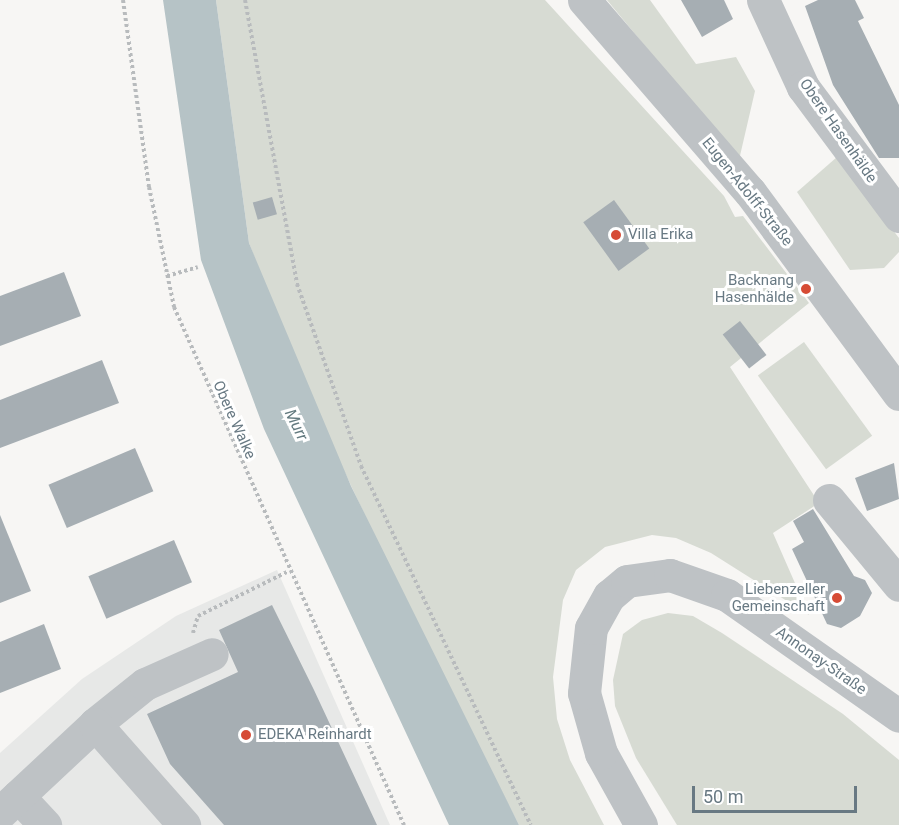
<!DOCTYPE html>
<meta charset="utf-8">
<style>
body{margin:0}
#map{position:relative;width:899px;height:825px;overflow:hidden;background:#f7f6f4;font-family:Roboto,sans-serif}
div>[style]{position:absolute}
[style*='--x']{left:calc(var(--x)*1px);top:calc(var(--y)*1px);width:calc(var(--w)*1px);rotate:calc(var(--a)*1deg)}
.built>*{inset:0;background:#e7e8e7}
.green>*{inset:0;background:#d7dbd3;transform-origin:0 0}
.water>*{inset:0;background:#b6c3c6}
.building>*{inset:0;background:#a6aeb3;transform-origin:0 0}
.path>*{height:4px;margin-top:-2px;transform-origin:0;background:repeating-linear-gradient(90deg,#b8bbbd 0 3px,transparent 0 6px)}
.minor>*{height:33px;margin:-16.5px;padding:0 16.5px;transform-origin:16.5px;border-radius:16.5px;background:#bec2c5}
.dots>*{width:16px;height:16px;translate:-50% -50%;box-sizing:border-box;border:3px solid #fff;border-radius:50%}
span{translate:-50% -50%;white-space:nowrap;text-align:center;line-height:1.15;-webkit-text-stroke:6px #fff;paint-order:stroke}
.street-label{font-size:15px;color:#687983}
.poi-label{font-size:15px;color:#687983}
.left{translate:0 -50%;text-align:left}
.right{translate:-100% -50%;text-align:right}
.water-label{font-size:16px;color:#637a7f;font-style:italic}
.scale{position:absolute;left:692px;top:786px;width:165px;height:27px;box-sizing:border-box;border:3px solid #687983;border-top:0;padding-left:8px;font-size:18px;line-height:21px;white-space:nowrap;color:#687983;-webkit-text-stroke:4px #fff;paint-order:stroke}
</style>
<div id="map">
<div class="built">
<i style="clip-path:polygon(277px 570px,390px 825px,0 825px,0 753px,82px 679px,176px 616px)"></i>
</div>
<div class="green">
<i style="clip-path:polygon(216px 0,545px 0,724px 196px,735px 217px,743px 216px,809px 303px,730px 367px,819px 503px,773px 533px,809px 615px,711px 553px,676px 538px,652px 535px,605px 547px,576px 570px,563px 600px,553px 677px,557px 719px,570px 760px,604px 825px,519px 825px,414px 620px,302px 381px,249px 243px)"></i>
<i style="clip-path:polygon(607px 0,650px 0,696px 64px,736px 57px,755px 91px,739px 160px)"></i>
<i style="clip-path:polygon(837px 157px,899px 238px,899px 252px,884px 268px,850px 270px,797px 192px)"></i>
<i style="left:804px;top:342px;width:116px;height:57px;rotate:54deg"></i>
<i style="clip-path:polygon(668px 613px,693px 616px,722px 633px,843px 714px,899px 760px,899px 825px,677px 825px,636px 758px,615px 706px,613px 680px,623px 634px,642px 620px)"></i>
</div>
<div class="water">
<i style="clip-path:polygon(163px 0,216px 0,249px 243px,351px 486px,519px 825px,449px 825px,264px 429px,201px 260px)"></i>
</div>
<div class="building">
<i style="clip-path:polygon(681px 0,724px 0,733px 19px,702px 37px)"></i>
<i style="clip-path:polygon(818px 0,855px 0,864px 18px,858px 21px,899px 105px,899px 158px,879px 158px,833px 85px,805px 6px)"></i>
<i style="left:272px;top:197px;width:18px;height:20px;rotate:74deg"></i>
<i style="left:614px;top:200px;width:60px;height:38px;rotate:54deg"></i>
<i style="clip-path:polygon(64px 272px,81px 316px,0 346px,0 296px)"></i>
<i style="left:740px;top:321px;width:43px;height:22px;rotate:52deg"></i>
<i style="clip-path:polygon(102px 360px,119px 403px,0 448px,0 400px)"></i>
<i style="left:135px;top:448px;width:47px;height:94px;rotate:67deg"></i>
<i style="clip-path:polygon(894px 463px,899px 499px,867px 511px,855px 478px)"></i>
<i style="clip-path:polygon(813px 509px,854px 576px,865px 580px,872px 593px,860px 616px,841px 628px,827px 624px,792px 549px,804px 542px,793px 521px)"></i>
<i style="clip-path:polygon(0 515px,31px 591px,0 603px)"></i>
<i style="left:174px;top:540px;width:46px;height:93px;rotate:67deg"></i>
<i style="clip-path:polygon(272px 605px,314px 690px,377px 825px,224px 825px,170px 764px,147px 714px,238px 672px,219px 630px)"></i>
<i style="clip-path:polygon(44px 624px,61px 669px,0 693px,0 642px)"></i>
</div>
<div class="path">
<i style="--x:123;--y:0;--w:189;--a:82.1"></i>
<i style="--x:149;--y:187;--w:123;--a:78.2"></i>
<i style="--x:174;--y:307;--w:567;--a:66.06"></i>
<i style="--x:245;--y:0;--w:289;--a:79.6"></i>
<i style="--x:297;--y:284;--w:193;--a:70.6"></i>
<i style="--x:361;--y:466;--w:397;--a:64.7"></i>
<i style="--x:167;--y:276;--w:32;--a:-16"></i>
<i style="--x:193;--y:633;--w:18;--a:-74"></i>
<i style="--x:198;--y:616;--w:102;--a:-26.3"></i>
</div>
<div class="minor">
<i style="--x:584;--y:0;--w:254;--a:49.2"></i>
<i style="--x:750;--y:192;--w:251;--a:53.6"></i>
<i style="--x:763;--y:0;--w:96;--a:65.3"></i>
<i style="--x:803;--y:87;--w:161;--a:53.3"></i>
<i style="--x:829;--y:500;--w:110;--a:50.5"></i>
<i style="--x:95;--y:724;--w:64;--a:-38.7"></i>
<i style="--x:145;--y:684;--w:73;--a:-24.1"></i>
<i style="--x:18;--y:796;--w:40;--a:47"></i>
<i style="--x:0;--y:813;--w:130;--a:-43.1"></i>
<i style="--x:95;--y:724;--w:135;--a:48.6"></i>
<i style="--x:641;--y:825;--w:82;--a:-119.1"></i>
<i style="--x:601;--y:753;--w:62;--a:-105.8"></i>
<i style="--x:584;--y:693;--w:65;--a:-83.9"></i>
<i style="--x:591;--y:628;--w:37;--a:-61"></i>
<i style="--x:609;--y:596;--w:23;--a:-40"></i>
<i style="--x:627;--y:581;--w:43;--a:-7.9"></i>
<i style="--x:670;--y:575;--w:60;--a:19.3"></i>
<i style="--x:727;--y:595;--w:210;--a:35.1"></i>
</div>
<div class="dots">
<i style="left:616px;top:235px;background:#d64b35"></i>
<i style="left:806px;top:289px;background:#d64b35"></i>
<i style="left:837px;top:598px;background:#d64b35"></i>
<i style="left:246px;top:735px;background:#d64b35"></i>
</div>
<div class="street-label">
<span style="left:838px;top:131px;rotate:55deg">Obere Hasenhälde</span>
<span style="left:747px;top:192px;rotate:51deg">Eugen-Adolff-Straße</span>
<span style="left:234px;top:420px;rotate:66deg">Obere Walke</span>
<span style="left:821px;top:661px;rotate:35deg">Annonay-Straße</span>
</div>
<div class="poi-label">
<span class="left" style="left:628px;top:235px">Villa Erika</span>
<span class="right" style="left:794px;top:289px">Backnang<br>Hasenhälde</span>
<span class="right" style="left:825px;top:598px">Liebenzeller<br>Gemeinschaft</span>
<span class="left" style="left:258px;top:735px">EDEKA Reinhardt</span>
</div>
<div class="water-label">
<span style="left:296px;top:425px;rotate:64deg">Murr</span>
</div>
<div class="scale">50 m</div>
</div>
